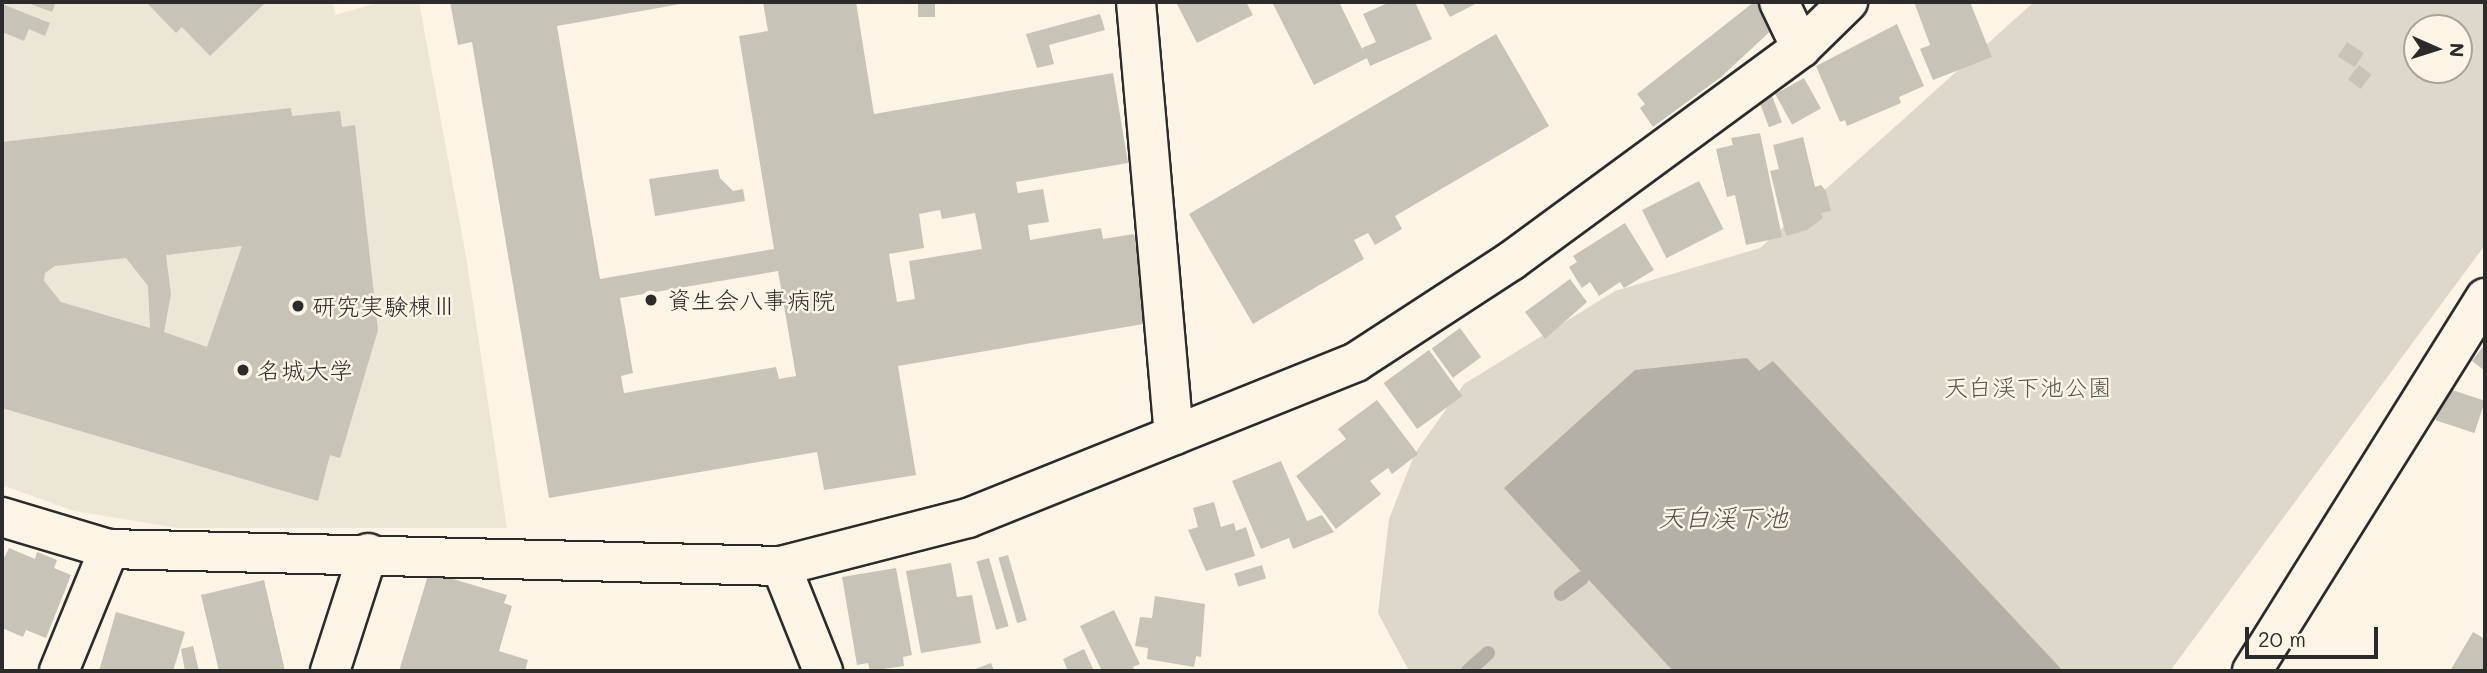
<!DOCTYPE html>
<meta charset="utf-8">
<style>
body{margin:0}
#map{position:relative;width:2487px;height:673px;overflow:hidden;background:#fcf5e5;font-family:Mali,"Klee One",sans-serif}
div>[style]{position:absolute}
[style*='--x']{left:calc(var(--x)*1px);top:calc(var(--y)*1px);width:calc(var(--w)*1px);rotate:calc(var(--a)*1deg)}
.built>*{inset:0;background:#ece6d7}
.green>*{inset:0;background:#ded8ca}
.water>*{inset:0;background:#b4b0a5}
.stream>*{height:14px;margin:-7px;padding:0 7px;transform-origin:7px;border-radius:7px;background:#b4b0a5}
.building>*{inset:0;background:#c8c3b7;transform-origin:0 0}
.roads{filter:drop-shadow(2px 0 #2b2b2b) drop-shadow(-2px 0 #2b2b2b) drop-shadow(0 2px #2b2b2b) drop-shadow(0 -2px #2b2b2b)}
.street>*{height:38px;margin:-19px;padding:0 19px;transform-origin:19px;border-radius:19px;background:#fcf5e5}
.dots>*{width:19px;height:19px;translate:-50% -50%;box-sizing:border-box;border:4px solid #fcf5e5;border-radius:50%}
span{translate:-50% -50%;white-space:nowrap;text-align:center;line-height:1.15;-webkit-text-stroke:5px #fcf5e5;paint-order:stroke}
.poi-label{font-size:24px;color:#2b2b2b}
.left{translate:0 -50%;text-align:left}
.park-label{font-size:24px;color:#585653}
.water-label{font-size:26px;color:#545350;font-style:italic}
.frame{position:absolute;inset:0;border:4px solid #2b2b2b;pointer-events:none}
.north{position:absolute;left:2403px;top:14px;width:70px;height:70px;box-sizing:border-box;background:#fcf5e5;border:2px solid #a8a49b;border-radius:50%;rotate:93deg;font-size:19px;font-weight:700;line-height:28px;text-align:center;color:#2b2b2b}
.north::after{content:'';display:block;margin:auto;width:24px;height:32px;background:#2b2b2b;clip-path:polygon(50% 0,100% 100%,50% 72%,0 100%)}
.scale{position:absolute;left:2245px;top:627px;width:133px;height:32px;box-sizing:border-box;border:4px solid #2b2b2b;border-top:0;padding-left:9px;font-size:21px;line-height:24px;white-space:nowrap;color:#2b2b2b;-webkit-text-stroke:5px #fcf5e5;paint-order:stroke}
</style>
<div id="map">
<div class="built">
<i style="clip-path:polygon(2px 2px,333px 2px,335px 15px,381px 2px,419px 2px,466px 256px,507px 528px,177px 528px,74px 511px,2px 485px)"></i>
</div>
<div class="green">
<i style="clip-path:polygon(evenodd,2034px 2px,2485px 2px,2485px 245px,2170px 671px,1409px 671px,1378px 613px,1389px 519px,1415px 453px,1464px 384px,1615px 291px,1760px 248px,2034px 2px,2417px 28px,2459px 28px,2459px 70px,2417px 70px,2417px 28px)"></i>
</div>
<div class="water">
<i style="clip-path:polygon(1747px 358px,1759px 371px,1773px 361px,2063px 671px,1673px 671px,1504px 488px,1635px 370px)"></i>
</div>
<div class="stream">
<i style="--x:1561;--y:594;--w:26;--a:-37"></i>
<i style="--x:1468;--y:671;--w:27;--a:-42"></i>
</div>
<div class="building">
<i style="clip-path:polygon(25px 2px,56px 2px,52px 12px)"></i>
<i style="clip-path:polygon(146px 2px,266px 2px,210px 56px,182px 27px,176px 33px)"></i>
<i style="clip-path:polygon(evenodd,450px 2px,692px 2px,557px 26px,600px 279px,774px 249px,739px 36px,768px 31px,763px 2px,856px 2px,874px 114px,1113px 73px,1128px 163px,1016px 182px,1018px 193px,1043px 189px,1049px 222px,1028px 225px,1030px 240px,1101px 228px,1103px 239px,1134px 234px,1149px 323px,898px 366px,916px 475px,824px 490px,817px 452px,549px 498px,472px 42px,458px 45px,450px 2px,940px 210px,942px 219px,975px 213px,982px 249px,909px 261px,915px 299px,897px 302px,889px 254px,924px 248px,919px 214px,940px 210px,450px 2px,778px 271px,796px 376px,779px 379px,776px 367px,624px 393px,621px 376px,633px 373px,620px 298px,778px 271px)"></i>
<i style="left:918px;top:2px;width:17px;height:15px"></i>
<i style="clip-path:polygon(1176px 2px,1246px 2px,1253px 15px,1197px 43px)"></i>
<i style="clip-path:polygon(1272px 2px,1339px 2px,1365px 55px,1362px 48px,1376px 42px,1363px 14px,1390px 2px,1415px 2px,1432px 39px,1370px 66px,1367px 58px,1314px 85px)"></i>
<i style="clip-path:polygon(1442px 2px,1479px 2px,1450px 17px)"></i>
<i style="clip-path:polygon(1754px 2px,1763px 2px,1776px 26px,1721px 77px,1653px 127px,1640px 108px,1645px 104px,1637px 94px)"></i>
<i style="clip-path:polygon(1914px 2px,1970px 2px,1992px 57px,1933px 80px,1920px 49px,1930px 45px)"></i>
<i style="clip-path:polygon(2px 4px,50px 23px,45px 36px,29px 29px,24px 41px,2px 32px)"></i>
<i style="clip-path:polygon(1100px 14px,1105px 30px,1049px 45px,1054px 64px,1037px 68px,1026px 34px)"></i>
<i style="clip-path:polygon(1897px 24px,1924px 86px,1899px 97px,1901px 103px,1847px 126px,1845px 120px,1840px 122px,1816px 66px)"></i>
<i style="clip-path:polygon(1496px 34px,1549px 126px,1395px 216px,1402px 229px,1375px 245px,1368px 233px,1354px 240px,1364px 259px,1253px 324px,1189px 214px)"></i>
<i style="left:2347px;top:42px;width:20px;height:17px;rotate:33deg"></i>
<i style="left:2359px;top:65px;width:16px;height:18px;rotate:38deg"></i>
<i style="left:1804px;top:78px;width:35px;height:33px;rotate:61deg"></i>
<i style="left:1772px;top:96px;width:28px;height:14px;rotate:69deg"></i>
<i style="clip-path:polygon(evenodd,291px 108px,292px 116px,340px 111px,342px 127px,355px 125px,378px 330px,340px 458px,330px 455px,318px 501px,2px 408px,2px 142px,291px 108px,242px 246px,207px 347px,164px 332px,171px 294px,166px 255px,242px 246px,291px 108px,126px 258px,148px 286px,150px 328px,61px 302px,44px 281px,45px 273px,55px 266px,126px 258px)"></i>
<i style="clip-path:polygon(1760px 133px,1782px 237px,1746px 245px,1735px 195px,1727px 197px,1716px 149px,1733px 145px,1731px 138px)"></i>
<i style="clip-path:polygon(1803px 137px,1815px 187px,1821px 185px,1826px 191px,1831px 211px,1821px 213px,1823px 218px,1807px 230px,1786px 236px,1770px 171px,1779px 169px,1773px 145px)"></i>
<i style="clip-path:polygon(718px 169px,720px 178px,733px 191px,743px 189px,745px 201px,655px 216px,649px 179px)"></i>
<i style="left:1699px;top:181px;width:54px;height:64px;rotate:63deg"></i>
<i style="clip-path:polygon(1625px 223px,1654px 270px,1624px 288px,1620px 282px,1599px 296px,1590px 282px,1582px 288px,1569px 267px,1577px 262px,1573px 256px)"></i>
<i style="clip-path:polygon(1570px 279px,1587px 302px,1545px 339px,1525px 312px)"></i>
<i style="left:1460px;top:328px;width:36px;height:35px;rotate:54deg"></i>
<i style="clip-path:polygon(2485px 344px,2485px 371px,2472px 361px)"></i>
<i style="left:1429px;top:350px;width:57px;height:56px;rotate:54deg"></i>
<i style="left:2446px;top:388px;width:41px;height:34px;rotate:18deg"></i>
<i style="clip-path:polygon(1377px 400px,1418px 454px,1392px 474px,1388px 468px,1370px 481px,1381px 494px,1336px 529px,1296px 476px,1346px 439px,1338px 429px)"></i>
<i style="clip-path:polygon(1281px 461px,1307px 521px,1322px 515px,1334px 532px,1293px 549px,1289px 538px,1261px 549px,1232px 481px)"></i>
<i style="clip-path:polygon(1214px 502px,1221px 527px,1234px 523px,1236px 531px,1246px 527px,1255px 556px,1206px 571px,1188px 530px,1198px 527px,1193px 508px)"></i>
<i style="clip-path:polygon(9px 548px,35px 559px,37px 552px,57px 560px,54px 568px,71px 575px,46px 638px,26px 630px,23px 637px,2px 628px,2px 562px)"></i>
<i style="left:1008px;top:555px;width:68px;height:10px;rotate:74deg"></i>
<i style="left:989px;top:558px;width:71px;height:13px;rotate:74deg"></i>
<i style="clip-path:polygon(951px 563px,957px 597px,972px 595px,981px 643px,921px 653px,906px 571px)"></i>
<i style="left:1262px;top:565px;width:14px;height:29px;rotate:73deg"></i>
<i style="clip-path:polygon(896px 568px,912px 655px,903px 657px,904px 666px,870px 671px,868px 663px,857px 665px,842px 577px)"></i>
<i style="clip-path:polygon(429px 572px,507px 595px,504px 603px,512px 606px,499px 651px,528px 660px,525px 671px,399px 671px)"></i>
<i style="clip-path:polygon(264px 580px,285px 671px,219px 671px,201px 595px)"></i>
<i style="clip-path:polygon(1155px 596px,1205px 604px,1201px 657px,1196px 656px,1194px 667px,1147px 659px,1148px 648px,1135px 646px,1140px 617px,1152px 618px)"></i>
<i style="clip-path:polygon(1114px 610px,1140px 664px,1133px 667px,1135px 671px,1102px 671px,1080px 626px)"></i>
<i style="clip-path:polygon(116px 612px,185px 632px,173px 671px,99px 671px)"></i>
<i style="clip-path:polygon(2473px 632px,2485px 639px,2485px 671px,2450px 671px)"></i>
<i style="clip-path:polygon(193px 646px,199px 671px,185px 671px,181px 649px)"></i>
<i style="clip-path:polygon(1084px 649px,1094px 671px,1068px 671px,1063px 659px)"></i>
<i style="clip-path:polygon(991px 663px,994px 671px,970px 671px)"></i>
</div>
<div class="roads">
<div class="street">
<i style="--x:1136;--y:2;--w:435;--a:85"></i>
<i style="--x:1779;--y:2;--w:51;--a:64.4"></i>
<i style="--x:2;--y:517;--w:112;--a:16.7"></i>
<i style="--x:109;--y:549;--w:672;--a:1.45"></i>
<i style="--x:781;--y:566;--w:193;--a:-14.4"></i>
<i style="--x:968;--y:518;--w:418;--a:-21.9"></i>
<i style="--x:1356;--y:362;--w:185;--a:-33.1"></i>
<i style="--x:1511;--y:261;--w:360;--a:-36.3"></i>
<i style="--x:1801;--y:48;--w:66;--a:-44.4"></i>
<i style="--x:781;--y:566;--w:113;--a:68.2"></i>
<i style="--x:59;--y:671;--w:132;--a:-67.7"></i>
<i style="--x:330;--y:671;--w:124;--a:-72.1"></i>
<i style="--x:2252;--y:671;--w:440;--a:-58"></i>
</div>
</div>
<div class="dots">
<i style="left:651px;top:300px;background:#2b2b2b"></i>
<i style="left:298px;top:306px;background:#2b2b2b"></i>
<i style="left:243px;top:370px;background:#2b2b2b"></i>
</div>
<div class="poi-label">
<span class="left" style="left:667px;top:300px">資生会八事病院</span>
<span class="left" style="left:312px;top:306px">研究実験棟Ⅲ</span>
<span class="left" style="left:257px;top:370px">名城大学</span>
</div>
<div class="park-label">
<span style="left:2028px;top:387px">天白渓下池公園</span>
</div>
<div class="water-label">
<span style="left:1723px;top:518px">天白渓下池</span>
</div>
<div class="frame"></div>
<div class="north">N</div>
<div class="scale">20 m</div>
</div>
